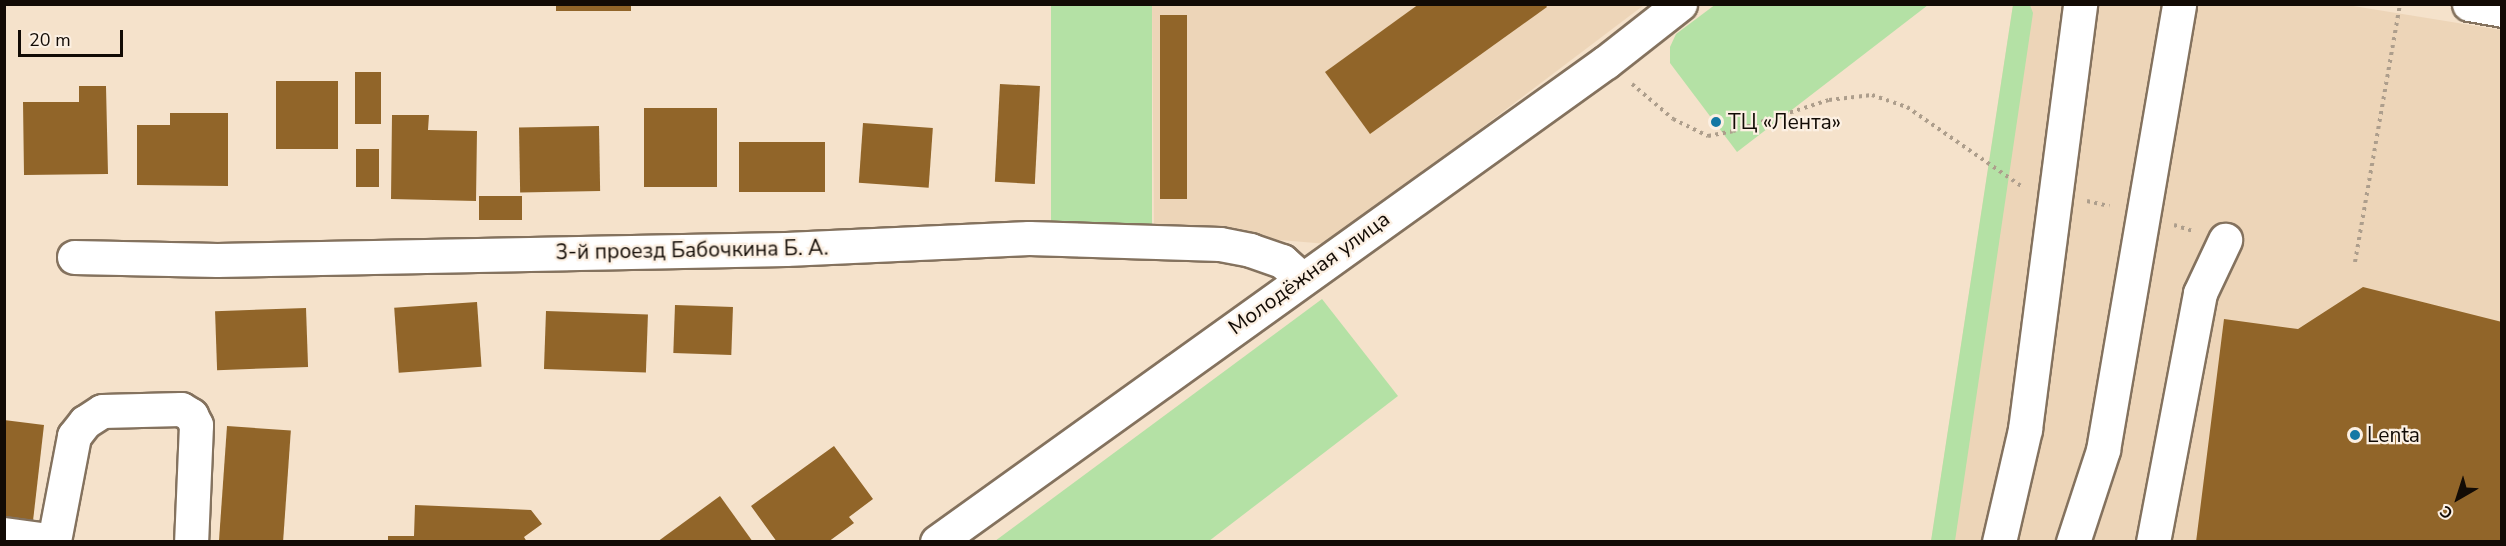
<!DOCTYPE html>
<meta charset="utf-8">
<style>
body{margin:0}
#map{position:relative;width:2506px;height:546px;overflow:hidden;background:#f5e2cb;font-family:"Nunito Sans",sans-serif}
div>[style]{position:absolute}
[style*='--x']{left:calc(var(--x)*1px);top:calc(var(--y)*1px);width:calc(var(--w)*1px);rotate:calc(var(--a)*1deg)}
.built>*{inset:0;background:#edd5b8}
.green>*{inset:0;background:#b4e1a5;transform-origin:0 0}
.building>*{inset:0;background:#916529;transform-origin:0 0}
.path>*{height:4px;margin-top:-2px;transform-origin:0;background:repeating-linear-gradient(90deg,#ad9e8c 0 3px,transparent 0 7.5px)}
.roads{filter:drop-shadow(2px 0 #84725e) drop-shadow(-2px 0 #84725e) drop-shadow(0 2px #84725e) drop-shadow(0 -2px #84725e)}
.minor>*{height:33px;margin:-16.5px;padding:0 16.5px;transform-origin:16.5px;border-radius:16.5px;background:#fff}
.dots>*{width:16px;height:16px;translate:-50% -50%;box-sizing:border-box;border:3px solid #fcf0e3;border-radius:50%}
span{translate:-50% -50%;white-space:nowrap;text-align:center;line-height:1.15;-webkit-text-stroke:4.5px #fcf0e3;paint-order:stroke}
.poi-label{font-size:21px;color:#120b05}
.left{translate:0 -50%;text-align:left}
.street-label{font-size:21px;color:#120b05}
.frame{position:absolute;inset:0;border:6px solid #120b05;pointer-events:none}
.north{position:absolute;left:2428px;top:468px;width:60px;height:60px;-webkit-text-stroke:4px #fcf0e3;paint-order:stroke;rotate:219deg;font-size:16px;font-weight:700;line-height:24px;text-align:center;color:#120b05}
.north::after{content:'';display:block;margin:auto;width:21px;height:27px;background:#120b05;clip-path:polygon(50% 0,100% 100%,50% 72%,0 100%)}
.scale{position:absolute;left:18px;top:30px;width:105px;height:27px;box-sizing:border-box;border:3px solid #120b05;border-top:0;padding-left:8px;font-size:18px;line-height:21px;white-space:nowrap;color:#120b05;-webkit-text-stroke:4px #fcf0e3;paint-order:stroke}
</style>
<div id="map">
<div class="built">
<i style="clip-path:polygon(1152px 5px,1644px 5px,1328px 244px,1154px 230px)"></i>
<i style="clip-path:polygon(2013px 5px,2347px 5px,2501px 30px,2501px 541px,1931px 542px)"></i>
</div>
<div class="green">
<i style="clip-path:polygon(1716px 4px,1928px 4px,1928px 5px,1737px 152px,1670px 63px,1670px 47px,1676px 34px)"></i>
<i style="left:1051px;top:5px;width:101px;height:219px"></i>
<i style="clip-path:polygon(2013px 5px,2030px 5px,2033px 13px,1955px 541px,1931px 541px)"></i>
<i style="clip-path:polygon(1322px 299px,1398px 396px,1209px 541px,995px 541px)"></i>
</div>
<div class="building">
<i style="left:556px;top:4px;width:75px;height:7px"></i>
<i style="clip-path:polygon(1419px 4px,1545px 4px,1547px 7px,1370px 134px,1325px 72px)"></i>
<i style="left:1160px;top:15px;width:27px;height:184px"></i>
<i style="left:355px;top:72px;width:26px;height:52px"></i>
<i style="left:276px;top:81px;width:62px;height:68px"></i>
<i style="left:1000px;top:84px;width:40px;height:98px;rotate:3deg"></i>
<i style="clip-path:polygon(79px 86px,106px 86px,108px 174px,24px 175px,23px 102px,79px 102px)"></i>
<i style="left:644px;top:108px;width:73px;height:79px"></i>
<i style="clip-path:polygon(170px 113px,228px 113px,228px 186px,137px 185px,137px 125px,170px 125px)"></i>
<i style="clip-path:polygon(392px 115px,429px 115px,428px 130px,477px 131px,476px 201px,391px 199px)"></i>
<i style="left:863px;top:123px;width:70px;height:60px;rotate:4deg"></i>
<i style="left:599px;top:126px;width:65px;height:80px;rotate:89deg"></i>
<i style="left:825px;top:142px;width:50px;height:86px;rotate:90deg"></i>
<i style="left:356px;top:149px;width:23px;height:38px"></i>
<i style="left:479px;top:196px;width:43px;height:24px"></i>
<i style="clip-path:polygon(2363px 287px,2502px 322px,2502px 542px,2196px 542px,2224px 319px,2298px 329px)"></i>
<i style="left:477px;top:302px;width:65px;height:83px;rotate:86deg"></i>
<i style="left:675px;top:305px;width:58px;height:48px;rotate:2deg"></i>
<i style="left:306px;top:308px;width:59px;height:91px;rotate:88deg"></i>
<i style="left:546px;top:311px;width:102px;height:58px;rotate:2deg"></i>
<i style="clip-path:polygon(4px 420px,44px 425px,33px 521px,4px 518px)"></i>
<i style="left:227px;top:426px;width:64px;height:116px;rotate:4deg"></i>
<i style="clip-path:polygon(834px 446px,873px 499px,849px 517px,854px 523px,828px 542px,777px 542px,751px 506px)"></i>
<i style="clip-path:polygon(720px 496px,753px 542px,657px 542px)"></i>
<i style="clip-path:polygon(415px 505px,531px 510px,542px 524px,524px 537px,527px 542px,388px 542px,388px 536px,414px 536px)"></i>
</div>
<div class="path">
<i style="--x:1632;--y:84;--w:54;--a:40.5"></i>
<i style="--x:1673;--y:119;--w:39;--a:26"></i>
<i style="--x:1708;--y:136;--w:25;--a:-11"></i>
<i style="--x:1733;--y:131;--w:101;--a:-17.9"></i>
<i style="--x:1829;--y:100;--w:43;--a:-6.6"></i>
<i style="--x:1872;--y:95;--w:37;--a:19"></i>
<i style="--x:1907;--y:107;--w:139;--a:34.7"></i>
<i style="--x:2087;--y:201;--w:23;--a:13"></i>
<i style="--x:2174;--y:225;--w:20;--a:18"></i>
<i style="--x:2355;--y:262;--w:262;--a:-80.1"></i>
</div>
<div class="roads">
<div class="minor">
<i style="--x:2469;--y:4;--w:34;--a:10"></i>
<i style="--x:74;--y:257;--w:143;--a:1.2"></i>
<i style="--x:217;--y:260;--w:569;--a:-1.11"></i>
<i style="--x:786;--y:249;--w:243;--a:-2.6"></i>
<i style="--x:1029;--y:238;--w:191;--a:1.8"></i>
<i style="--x:1220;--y:244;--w:31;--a:11"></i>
<i style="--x:1250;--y:250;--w:34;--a:19"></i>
<i style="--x:1282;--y:261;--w:25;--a:42"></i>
<i style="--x:4;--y:534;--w:50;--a:8"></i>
<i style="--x:54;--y:541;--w:107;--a:-79.2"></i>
<i style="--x:74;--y:436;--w:18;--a:-52"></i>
<i style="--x:85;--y:422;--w:20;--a:-33"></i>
<i style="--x:102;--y:411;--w:79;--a:-1.5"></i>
<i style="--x:181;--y:409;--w:12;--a:31"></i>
<i style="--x:191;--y:415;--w:11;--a:63"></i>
<i style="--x:196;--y:425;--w:117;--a:92.4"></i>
<i style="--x:937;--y:542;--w:823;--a:-35.66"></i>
<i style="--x:1606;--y:62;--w:94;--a:-38.1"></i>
<i style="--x:1999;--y:542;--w:116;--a:-77"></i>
<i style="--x:2025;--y:429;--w:429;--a:-82.6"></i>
<i style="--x:2073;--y:542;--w:97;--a:-71.9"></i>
<i style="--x:2103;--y:450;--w:452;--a:-80.3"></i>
<i style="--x:2153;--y:542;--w:253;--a:-79.3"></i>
<i style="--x:2200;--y:293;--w:59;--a:-64.7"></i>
</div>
</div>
<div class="dots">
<i style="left:1716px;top:122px;background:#1578a4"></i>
<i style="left:2355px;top:435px;background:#1578a4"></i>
</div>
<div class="poi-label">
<span class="left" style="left:1728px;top:122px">ТЦ «Лента»</span>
<span class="left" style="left:2367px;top:435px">Lenta</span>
</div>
<div class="street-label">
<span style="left:692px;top:250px;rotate:-1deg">3-й проезд Бабочкина Б. А.</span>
<span style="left:1309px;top:273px;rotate:-36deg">Молодёжная улица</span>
</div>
<div class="frame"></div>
<div class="north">С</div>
<div class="scale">20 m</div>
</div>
